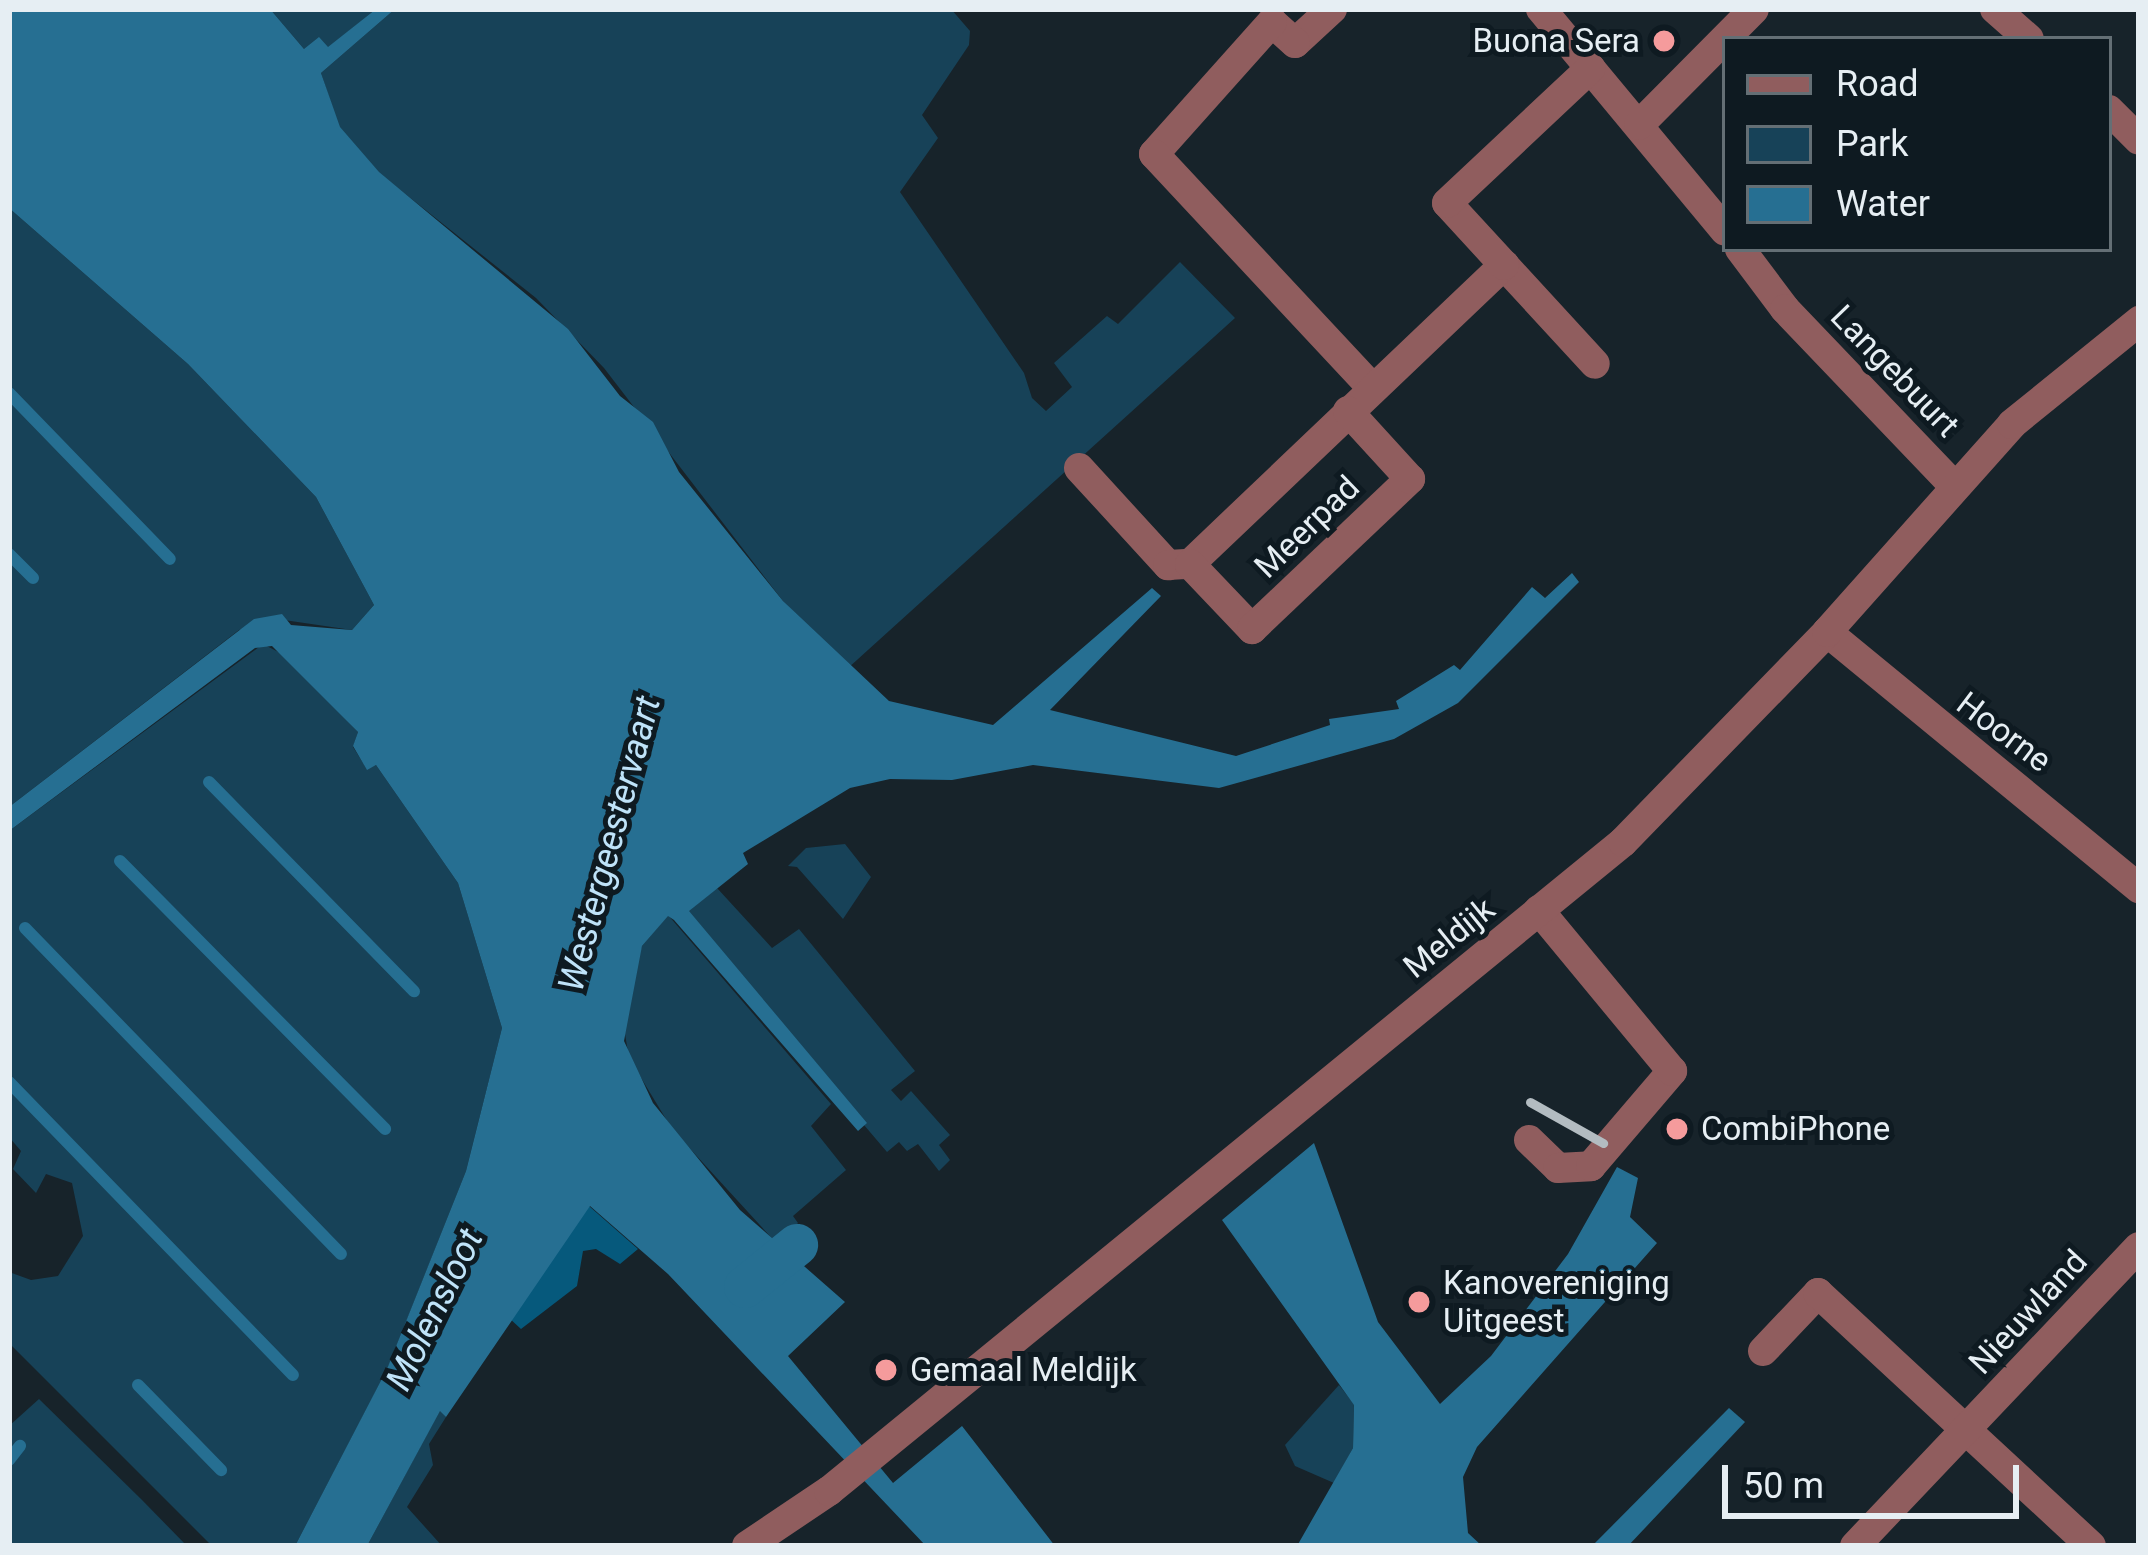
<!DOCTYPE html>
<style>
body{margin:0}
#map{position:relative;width:2148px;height:1555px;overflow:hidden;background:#17232a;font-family:Roboto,sans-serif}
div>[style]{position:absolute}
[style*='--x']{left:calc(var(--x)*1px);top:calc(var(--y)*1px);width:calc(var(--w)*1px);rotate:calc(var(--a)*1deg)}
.green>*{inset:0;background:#174258}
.forest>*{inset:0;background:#06597c}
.water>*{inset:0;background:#266f92}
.stream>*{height:12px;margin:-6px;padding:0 6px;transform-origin:6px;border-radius:6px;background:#266f92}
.canal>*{height:42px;margin:-21px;padding:0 21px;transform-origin:21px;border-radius:21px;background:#266f92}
.minor>*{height:30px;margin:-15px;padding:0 15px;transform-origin:15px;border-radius:15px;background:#905d5e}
.rail>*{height:9px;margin:-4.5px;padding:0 4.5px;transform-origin:4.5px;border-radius:4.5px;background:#b3bcc1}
.dots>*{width:33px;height:33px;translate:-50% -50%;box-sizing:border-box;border:6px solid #0e1a21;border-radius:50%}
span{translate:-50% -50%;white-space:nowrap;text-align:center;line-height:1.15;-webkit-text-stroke:10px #0e1a21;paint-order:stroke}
.poi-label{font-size:33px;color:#e6eef3}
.right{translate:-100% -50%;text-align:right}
.left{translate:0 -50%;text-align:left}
.street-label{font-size:33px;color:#e6eef3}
.water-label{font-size:36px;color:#bfe3f9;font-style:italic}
.frame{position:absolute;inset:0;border:12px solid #e6eef3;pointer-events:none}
.legend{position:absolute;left:1722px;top:36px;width:390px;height:216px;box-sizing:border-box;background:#0e1a21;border:3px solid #646f75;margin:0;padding:15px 21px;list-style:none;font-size:36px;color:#e6eef3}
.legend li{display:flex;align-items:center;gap:24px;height:60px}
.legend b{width:60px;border:3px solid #646f75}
.scale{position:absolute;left:1722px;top:1465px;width:297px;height:54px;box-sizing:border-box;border:6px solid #e6eef3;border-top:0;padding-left:15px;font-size:36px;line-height:42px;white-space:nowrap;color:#e6eef3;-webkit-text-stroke:9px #0e1a21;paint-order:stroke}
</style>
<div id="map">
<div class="green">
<i style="clip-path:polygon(270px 9px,376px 9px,328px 48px,304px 49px)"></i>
<i style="clip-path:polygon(395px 9px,951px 9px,970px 31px,969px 45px,922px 115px,938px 138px,900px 192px,1024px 373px,1032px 398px,1046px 411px,1072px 387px,1054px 363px,1107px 316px,1118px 324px,1180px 262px,1235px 318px,847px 669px,783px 601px,604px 368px,536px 298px,379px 173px,339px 127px,321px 73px)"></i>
<i style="clip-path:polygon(9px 208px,188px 364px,316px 497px,374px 605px,352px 630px,284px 620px,239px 630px,9px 807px)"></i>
<i style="clip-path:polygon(263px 644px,286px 656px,358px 732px,353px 747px,367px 769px,376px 765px,458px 883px,502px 1028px,466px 1171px,387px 1370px,295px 1546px,212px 1546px,9px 1343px,9px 1272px,31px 1280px,58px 1276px,83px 1236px,72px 1183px,46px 1174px,36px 1193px,13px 1169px,21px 1151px,9px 1137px,9px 831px)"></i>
<i style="clip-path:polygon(845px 844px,871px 877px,843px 919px,797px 867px,788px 866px,806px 848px)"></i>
<i style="clip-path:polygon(717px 888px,772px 948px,799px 929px,915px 1071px,891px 1090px,901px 1101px,911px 1091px,950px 1135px,939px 1145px,950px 1160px,939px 1171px,918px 1144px,907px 1151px,899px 1142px,887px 1152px,697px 929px,688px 911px)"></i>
<i style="clip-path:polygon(668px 915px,831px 1104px,811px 1126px,846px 1170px,793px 1216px,798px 1223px,779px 1246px,672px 1129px,629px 1058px,623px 1022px,630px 980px,642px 946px)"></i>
<i style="clip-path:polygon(1339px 1385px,1354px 1404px,1353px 1448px,1334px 1483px,1295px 1466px,1285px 1445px)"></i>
<i style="clip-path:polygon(39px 1399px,142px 1500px,187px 1546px,9px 1546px,9px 1426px)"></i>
<i style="clip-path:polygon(440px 1410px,446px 1417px,429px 1444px,433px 1465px,407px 1507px,442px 1546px,367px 1546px)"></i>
</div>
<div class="forest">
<i style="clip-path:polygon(589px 1206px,638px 1249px,620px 1264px,596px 1249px,583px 1251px,577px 1286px,521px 1329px,508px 1317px)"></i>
</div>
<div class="water">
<i style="clip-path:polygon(9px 9px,270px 9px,304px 49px,319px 37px,328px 47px,376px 9px,395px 9px,321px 73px,340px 127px,379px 172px,568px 329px,620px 396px,653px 422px,679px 472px,783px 601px,889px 701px,993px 725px,1152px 588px,1161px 596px,1050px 710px,1236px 756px,1330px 725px,1329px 719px,1399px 709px,1396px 701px,1454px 665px,1460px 670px,1532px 587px,1545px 598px,1572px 573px,1579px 582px,1458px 703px,1394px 739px,1219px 788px,1033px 765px,952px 780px,890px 779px,850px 788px,743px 853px,748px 864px,689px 911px,867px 1123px,858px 1131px,674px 920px,668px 916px,642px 946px,624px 1041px,653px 1103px,740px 1210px,845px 1302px,788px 1356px,893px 1483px,962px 1426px,1055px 1546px,926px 1546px,668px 1274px,590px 1206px,446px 1417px,440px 1411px,367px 1546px,295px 1546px,387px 1369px,466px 1171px,502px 1028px,458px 883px,376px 765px,367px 770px,353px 746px,358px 732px,272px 646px,255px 648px,9px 831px,9px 807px,254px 619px,282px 614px,291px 625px,352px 630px,374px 605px,316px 497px,188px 364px,9px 208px)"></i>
<i style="clip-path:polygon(1314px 1143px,1378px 1322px,1440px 1404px,1491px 1356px,1568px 1254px,1617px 1167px,1638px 1178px,1630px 1217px,1657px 1243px,1477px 1447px,1463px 1477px,1468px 1533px,1482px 1546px,1297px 1546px,1353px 1448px,1354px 1405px,1222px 1220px)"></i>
<i style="clip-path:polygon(1729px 1408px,1745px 1422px,1628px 1546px,1592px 1546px)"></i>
</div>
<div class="stream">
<i style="--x:9;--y:393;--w:231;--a:45.9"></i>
<i style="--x:9;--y:554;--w:34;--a:45"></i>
<i style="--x:209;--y:782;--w:293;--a:45.6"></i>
<i style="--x:120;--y:861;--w:377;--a:45.3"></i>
<i style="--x:25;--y:928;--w:454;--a:45.9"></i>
<i style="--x:9;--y:1082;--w:408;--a:45.9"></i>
<i style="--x:138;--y:1385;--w:119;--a:45.7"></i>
<i style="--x:9;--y:1460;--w:18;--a:-52"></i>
</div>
<div class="canal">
<i style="--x:745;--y:1287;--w:67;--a:-38.9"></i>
</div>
<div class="minor">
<i style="--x:1332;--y:9;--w:50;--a:137.4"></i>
<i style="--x:1295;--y:43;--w:31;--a:-138"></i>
<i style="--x:1272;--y:22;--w:177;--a:131.8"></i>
<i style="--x:1154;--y:154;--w:320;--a:47"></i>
<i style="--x:1541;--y:9;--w:288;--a:50.3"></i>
<i style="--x:1995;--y:9;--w:45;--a:41.4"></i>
<i style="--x:2109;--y:110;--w:42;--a:45"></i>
<i style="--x:1639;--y:125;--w:163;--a:-45.2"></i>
<i style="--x:1740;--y:249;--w:75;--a:53.1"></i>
<i style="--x:1785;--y:309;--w:245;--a:46.3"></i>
<i style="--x:1504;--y:265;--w:134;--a:47.4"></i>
<i style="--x:1079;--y:468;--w:132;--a:47.5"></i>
<i style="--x:1168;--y:565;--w:22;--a:-3"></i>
<i style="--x:1190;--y:564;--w:434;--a:-43.6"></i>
<i style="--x:1504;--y:265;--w:84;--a:-132.6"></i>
<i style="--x:1447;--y:203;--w:197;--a:-43.2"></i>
<i style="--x:1190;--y:564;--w:90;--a:46.4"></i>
<i style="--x:1252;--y:629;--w:218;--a:-43.5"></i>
<i style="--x:1410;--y:479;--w:92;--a:-132.4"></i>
<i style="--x:1827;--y:632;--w:404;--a:39.4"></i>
<i style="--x:1529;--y:1140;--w:40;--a:44"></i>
<i style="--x:1558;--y:1168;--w:33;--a:-3"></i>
<i style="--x:1591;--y:1166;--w:125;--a:-49.5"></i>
<i style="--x:1672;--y:1071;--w:209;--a:-129.6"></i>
<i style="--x:1763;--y:1351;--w:80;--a:-46.5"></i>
<i style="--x:1818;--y:1293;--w:372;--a:42.8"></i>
<i style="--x:747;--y:1546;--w:99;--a:-33.9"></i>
<i style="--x:829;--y:1491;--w:1025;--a:-39.26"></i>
<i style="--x:1623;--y:842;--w:293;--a:-45.8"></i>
<i style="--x:1827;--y:632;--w:278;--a:-48.3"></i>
<i style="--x:2012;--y:424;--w:164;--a:-39"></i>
<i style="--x:1855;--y:1546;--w:412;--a:-46.5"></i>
</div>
<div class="rail">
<i style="--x:1530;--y:1102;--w:84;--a:29.3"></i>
</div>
<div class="dots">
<i style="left:1664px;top:41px;background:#f59b9c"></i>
<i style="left:1677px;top:1129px;background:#f59b9c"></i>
<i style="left:1419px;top:1302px;background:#f59b9c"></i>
<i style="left:886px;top:1370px;background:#f59b9c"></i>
</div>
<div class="poi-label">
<span class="right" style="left:1640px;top:41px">Buona Sera</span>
<span class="left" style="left:1701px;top:1129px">CombiPhone</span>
<span class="left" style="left:1443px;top:1302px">Kanovereniging<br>Uitgeest</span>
<span class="left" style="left:910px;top:1370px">Gemaal Meldijk</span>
</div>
<div class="street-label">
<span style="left:1895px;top:371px;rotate:46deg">Langebuurt</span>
<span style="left:1307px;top:527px;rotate:-44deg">Meerpad</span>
<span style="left:2004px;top:732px;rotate:37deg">Hoorne</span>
<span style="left:1449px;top:938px;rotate:-39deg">Meldijk</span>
<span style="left:2028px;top:1312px;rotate:-47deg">Nieuwland</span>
</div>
<div class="water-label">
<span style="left:610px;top:844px;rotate:-75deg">Westergeestervaart</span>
<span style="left:435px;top:1310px;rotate:-64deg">Molensloot</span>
</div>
<div class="frame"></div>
<ul class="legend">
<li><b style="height:15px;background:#905d5e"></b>Road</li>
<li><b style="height:33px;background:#174258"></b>Park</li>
<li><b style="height:33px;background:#266f92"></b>Water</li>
</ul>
<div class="scale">50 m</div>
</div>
